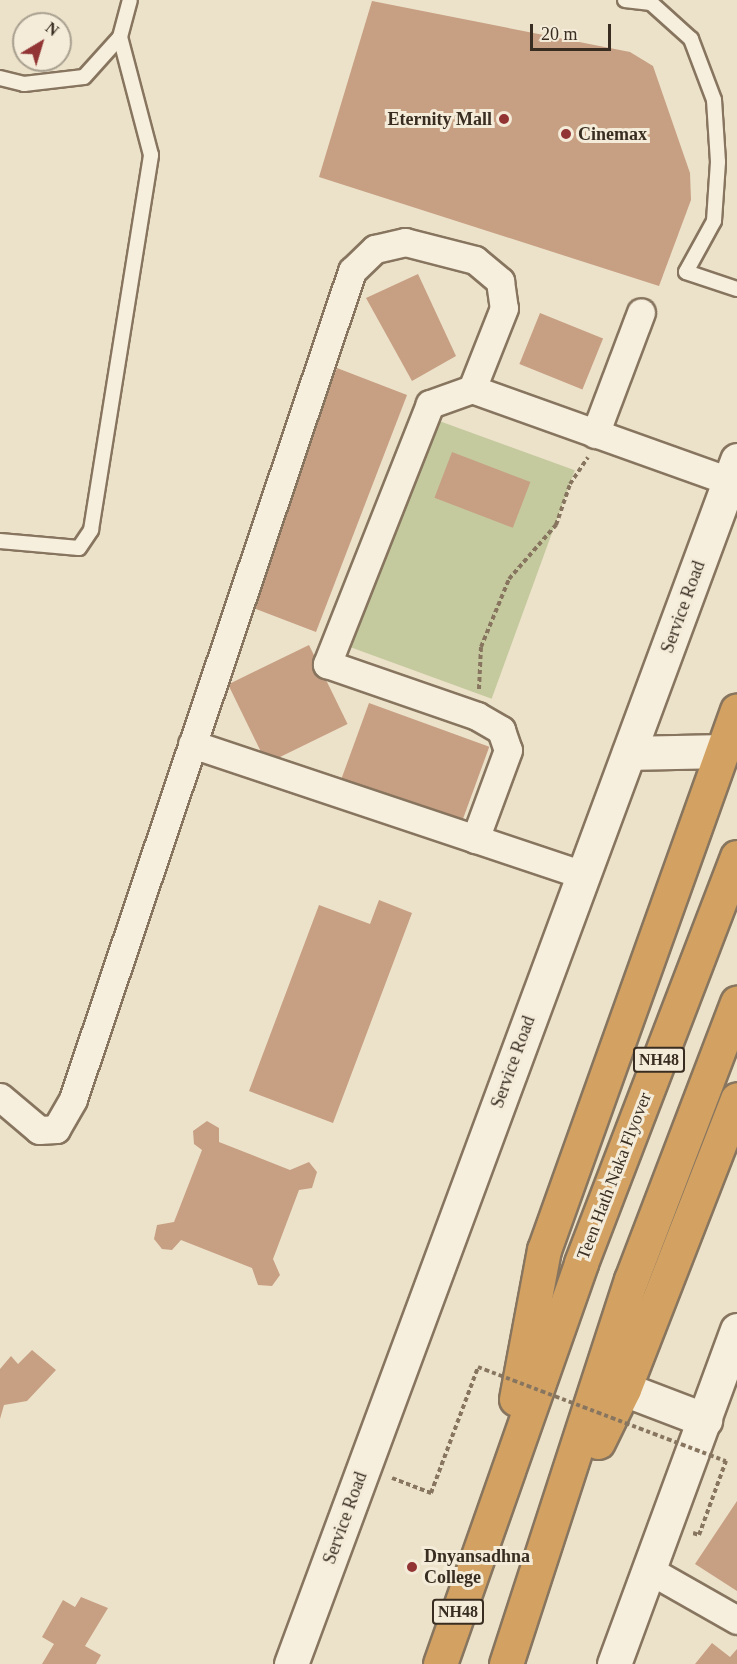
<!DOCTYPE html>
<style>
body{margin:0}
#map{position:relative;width:737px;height:1664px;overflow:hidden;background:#ece2ca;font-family:"Times New Roman",serif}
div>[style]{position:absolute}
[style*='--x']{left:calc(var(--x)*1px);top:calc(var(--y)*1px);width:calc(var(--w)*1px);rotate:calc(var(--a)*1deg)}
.green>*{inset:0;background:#c4ca9e;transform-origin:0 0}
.building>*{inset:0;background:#c79f83;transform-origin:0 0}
.path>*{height:4px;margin-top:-2px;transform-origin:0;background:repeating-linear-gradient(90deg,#87755f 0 4.5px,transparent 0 7.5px)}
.roads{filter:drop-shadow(2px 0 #87755f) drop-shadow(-2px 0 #87755f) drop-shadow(0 2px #87755f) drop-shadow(0 -2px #87755f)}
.lane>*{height:14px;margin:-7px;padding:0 7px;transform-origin:7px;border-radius:7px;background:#f7efdd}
.street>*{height:27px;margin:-13.5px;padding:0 13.5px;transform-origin:13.5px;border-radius:13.5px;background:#f7efdd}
.secondary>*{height:33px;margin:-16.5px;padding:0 16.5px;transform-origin:16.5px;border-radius:16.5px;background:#f7efdd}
.highway>*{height:33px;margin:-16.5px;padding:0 16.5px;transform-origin:16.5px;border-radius:16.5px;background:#d3a262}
.path-bridge>*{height:4px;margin-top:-2px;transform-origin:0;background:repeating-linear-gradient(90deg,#87755f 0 4.5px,transparent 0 7.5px)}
.dots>*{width:16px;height:16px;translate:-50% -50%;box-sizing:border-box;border:3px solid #f4ecd9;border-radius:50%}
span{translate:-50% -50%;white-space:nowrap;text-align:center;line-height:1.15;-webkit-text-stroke:6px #f4ecd9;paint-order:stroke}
.shield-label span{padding:2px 4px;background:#f4ecd9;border:2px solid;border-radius:4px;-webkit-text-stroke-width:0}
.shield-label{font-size:16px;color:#392d22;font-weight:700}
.poi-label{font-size:18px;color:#392d22;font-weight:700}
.right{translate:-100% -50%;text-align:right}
.left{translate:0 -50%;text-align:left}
.street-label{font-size:18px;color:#392d22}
.north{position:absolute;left:12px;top:12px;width:60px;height:60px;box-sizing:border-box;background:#f4ecd9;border:2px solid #a9a090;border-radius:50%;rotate:38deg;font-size:16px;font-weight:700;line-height:24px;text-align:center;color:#392d22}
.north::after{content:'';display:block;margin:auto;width:21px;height:27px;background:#923434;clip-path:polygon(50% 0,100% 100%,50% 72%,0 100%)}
.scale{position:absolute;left:530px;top:24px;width:81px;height:27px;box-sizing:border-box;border:3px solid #392d22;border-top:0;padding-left:8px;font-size:18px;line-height:21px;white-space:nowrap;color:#392d22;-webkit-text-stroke:4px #f4ecd9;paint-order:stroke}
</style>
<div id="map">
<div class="green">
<i style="left:431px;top:418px;width:153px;height:243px;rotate:20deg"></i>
</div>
<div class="building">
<i style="clip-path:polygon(372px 1px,630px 52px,653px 66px,690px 173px,691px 200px,659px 286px,319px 177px)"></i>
<i style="clip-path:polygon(418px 274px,456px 356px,412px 381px,366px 298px)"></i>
<i style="left:540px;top:313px;width:68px;height:55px;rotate:22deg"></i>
<i style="left:337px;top:368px;width:75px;height:254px;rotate:21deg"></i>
<i style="left:452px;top:452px;width:84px;height:49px;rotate:21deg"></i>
<i style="left:309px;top:645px;width:88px;height:90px;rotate:64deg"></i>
<i style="left:369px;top:703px;width:128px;height:82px;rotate:20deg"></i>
<i style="clip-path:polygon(379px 900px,412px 913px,333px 1123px,249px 1091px,319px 905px,370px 924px)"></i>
<i style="clip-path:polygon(207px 1121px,219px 1128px,219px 1142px,290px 1170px,309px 1162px,317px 1172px,312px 1188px,299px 1190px,273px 1259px,280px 1275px,272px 1286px,258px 1285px,252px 1268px,181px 1240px,172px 1250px,162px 1249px,154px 1239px,157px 1225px,174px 1222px,202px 1150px,194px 1144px,193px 1131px)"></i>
<i style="clip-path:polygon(32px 1350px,56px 1370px,27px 1401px,4px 1405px,0 1419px,0 1369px,11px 1356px,18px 1364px)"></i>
<i style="clip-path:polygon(737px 1501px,737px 1591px,695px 1564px)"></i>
<i style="clip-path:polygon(81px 1597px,108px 1608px,85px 1646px,101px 1655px,96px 1664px,42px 1664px,54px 1644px,42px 1637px,63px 1600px,75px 1607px)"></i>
<i style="clip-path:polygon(712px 1643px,730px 1657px,737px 1649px,737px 1664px,695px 1664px)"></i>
</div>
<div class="path">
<i style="--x:479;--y:689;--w:42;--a:-87.3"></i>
<i style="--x:481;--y:647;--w:74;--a:-67.6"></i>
<i style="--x:509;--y:579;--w:72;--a:-49"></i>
<i style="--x:556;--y:525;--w:43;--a:-71.1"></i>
<i style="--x:570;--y:484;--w:32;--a:-56"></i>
<i style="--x:392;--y:1478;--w:42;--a:21"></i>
<i style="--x:431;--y:1493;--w:134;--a:-69.5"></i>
<i style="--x:693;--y:1533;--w:6;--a:18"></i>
<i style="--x:699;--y:1535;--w:79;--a:-70"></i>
</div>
<div class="roads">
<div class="lane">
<i style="--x:625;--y:0;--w:26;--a:7"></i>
<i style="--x:651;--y:3;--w:54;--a:42"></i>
<i style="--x:691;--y:39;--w:65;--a:69.3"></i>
<i style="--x:714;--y:100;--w:62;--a:86.3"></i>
<i style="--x:718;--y:162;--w:59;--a:93.9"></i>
<i style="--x:714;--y:221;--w:58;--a:118.8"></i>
<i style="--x:686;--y:272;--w:54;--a:18.4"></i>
<i style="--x:0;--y:78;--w:25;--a:14"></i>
<i style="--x:24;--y:84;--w:60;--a:-6.7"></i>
<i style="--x:84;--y:77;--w:54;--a:-48"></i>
<i style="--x:120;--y:37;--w:38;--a:-75"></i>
<i style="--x:0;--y:541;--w:79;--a:5.1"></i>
<i style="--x:79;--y:548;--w:22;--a:-56"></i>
<i style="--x:91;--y:530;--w:380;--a:-80.9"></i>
<i style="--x:151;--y:155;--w:122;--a:-104.7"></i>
</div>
<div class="street">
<i style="--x:472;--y:389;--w:45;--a:160.3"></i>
<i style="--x:430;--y:404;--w:280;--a:111.6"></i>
<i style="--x:327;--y:664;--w:159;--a:19.1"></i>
<i style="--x:477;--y:716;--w:28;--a:30"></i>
<i style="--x:501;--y:730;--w:21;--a:71"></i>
<i style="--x:508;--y:750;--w:95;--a:110.3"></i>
<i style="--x:595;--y:434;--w:130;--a:-69.3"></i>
<i style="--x:192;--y:744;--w:412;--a:18.5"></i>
<i style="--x:0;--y:1097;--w:51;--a:40.2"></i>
<i style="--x:39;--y:1130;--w:17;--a:-3"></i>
<i style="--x:56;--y:1129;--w:34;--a:-60"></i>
<i style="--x:73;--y:1099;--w:874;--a:-71.38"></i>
<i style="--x:352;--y:271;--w:32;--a:-44"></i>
<i style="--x:375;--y:249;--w:31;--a:-13"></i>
<i style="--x:405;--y:242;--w:72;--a:14.4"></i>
<i style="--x:475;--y:260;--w:33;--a:40"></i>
<i style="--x:500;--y:281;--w:27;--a:82"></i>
<i style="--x:504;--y:308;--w:87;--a:111.6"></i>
<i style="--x:472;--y:389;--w:273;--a:19.7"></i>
<i style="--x:649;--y:1570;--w:101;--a:29.6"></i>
</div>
<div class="secondary">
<i style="--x:629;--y:753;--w:93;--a:-1.2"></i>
<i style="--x:624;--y:1389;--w:87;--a:20.9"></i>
<i style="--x:291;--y:1664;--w:1284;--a:-69.67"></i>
<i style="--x:614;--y:1664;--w:356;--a:-69.8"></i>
</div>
<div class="highway">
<i style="--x:516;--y:1399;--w:152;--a:-79.4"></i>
<i style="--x:544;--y:1250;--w:573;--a:-70.33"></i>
<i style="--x:598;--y:1442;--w:59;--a:-63.9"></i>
<i style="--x:624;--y:1389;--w:311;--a:-68.7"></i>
<i style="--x:440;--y:1664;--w:425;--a:-70.6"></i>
<i style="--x:581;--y:1263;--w:435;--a:-69"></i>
<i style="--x:506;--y:1664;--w:404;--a:-72"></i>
<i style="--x:631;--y:1280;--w:297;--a:-69.1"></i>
</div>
</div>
<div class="path-bridge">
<i style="--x:478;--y:1367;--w:265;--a:20.8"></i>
</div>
<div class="dots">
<i style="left:504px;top:119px;background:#923434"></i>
<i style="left:566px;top:134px;background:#923434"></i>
<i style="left:412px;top:1567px;background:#923434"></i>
</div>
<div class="shield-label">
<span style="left:659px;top:1060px">NH48</span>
<span style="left:458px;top:1612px">NH48</span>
</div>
<div class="poi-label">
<span class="right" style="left:492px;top:119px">Eternity Mall</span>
<span class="left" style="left:578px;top:134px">Cinemax</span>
<span class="left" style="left:424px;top:1567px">Dnyansadhna<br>College</span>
</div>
<div class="street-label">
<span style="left:683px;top:607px;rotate:-70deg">Service Road</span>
<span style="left:513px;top:1062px;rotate:-70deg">Service Road</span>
<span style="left:614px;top:1176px;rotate:-69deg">Teen Hath Naka Flyover</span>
<span style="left:345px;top:1518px;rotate:-70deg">Service Road</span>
</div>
<div class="north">N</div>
<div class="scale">20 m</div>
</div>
